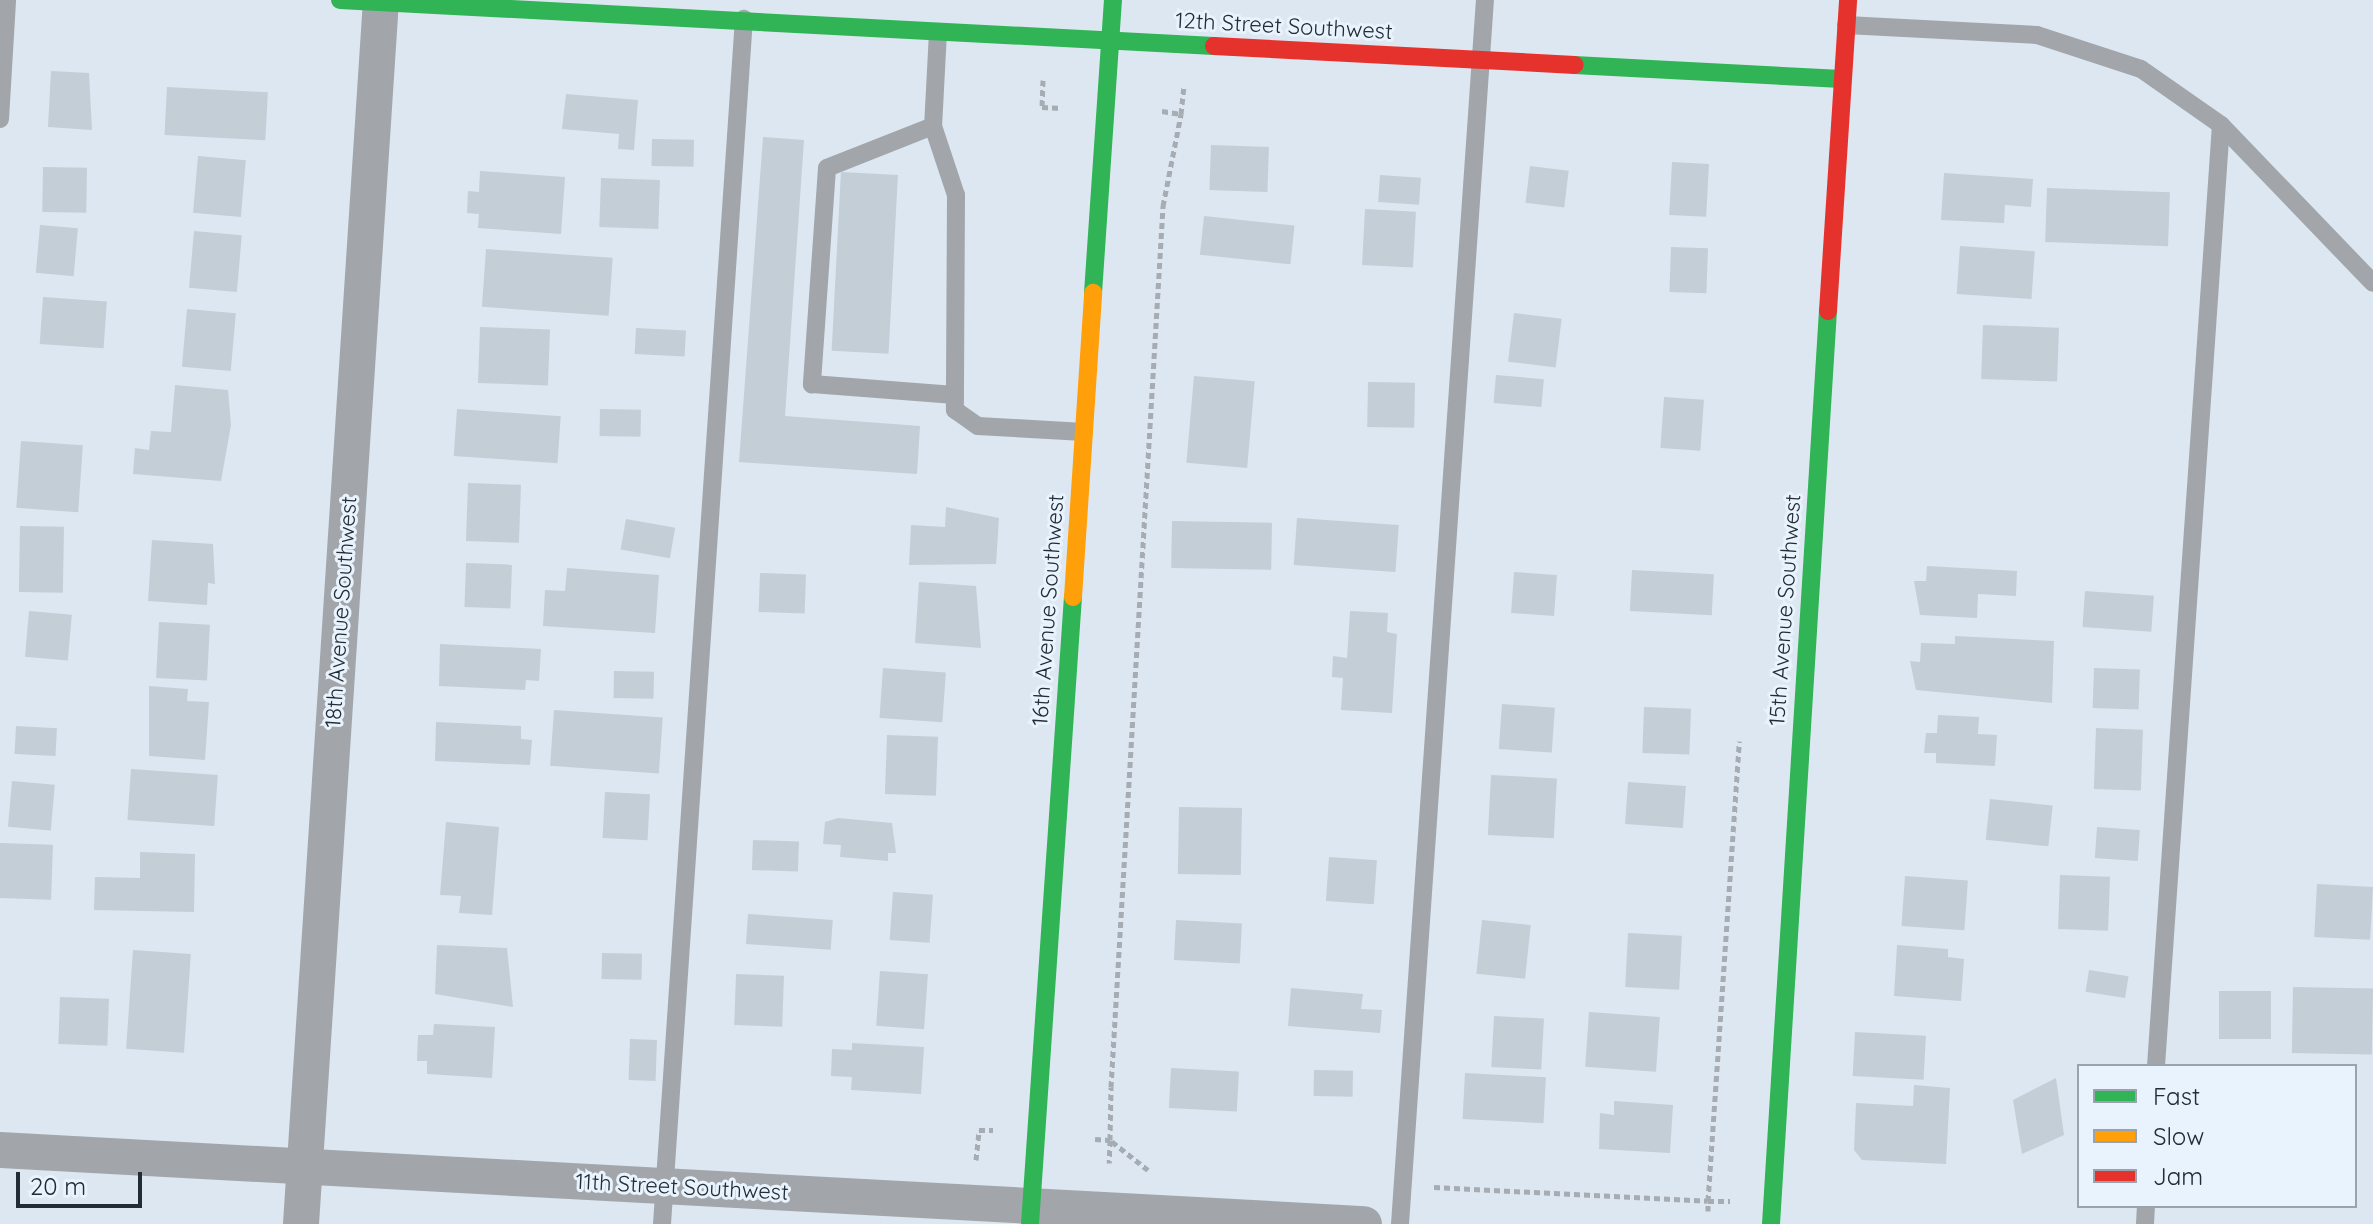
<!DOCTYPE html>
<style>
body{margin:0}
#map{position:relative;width:2373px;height:1224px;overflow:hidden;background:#dce7f1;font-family:Quicksand,sans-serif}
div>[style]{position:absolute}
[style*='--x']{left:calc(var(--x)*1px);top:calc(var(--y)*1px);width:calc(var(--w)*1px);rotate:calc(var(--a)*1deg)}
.building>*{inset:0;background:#c4ced7;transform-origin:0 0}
.path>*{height:5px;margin-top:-2.5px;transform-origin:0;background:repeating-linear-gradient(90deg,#a6acb2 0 6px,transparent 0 10px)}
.lane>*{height:18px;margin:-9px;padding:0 9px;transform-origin:9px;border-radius:9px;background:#a2a6ab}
.street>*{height:36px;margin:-18px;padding:0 18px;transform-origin:18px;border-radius:18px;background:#a2a6ab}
.fast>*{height:18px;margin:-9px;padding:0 9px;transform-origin:9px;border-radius:9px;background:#30b455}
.slow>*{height:18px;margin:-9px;padding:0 9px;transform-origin:9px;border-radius:9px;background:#ff9f0a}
.jam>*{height:18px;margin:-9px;padding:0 9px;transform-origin:9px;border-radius:9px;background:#e5322d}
span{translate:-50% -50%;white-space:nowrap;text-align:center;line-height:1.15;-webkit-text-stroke:6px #e9f3fd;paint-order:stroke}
.street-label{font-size:22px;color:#222c35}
.legend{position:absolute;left:2077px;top:1064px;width:280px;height:144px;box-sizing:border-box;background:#e9f3fd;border:2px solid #99a3ad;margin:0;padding:10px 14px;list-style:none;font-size:24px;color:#222c35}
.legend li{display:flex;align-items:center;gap:16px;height:40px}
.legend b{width:40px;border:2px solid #99a3ad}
.scale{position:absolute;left:16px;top:1172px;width:126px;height:36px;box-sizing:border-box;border:4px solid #222c35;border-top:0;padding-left:10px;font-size:24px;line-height:28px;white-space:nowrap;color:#222c35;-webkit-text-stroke:6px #e9f3fd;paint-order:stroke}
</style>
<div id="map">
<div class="building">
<i style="clip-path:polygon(51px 71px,89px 73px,92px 130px,48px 127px)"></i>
<i style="left:167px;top:87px;width:101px;height:48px;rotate:3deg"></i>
<i style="clip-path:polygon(566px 94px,638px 100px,634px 150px,618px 149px,619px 134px,562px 129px)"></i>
<i style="clip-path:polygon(763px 137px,804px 140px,785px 416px,920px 426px,917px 474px,739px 462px)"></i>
<i style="left:652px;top:139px;width:42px;height:27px;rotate:1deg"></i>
<i style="left:1211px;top:145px;width:58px;height:45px;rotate:2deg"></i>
<i style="left:198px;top:156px;width:48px;height:57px;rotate:5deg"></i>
<i style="left:1672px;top:162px;width:37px;height:53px;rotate:3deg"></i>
<i style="left:1530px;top:166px;width:39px;height:37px;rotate:7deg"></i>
<i style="left:43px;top:167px;width:44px;height:45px;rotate:1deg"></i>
<i style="clip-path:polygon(480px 171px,565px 177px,561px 234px,478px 228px,479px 214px,467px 213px,468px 191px,479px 192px)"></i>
<i style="left:841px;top:172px;width:57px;height:179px;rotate:3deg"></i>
<i style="clip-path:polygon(1944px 173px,2033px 179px,2031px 207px,2005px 205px,2004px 223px,1941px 220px)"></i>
<i style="left:1380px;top:175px;width:41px;height:27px;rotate:4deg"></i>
<i style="left:601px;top:178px;width:59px;height:49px;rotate:2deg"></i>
<i style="left:2047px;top:188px;width:123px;height:54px;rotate:2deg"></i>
<i style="left:1365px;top:209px;width:51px;height:56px;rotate:3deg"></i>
<i style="left:1204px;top:216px;width:91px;height:39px;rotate:6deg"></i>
<i style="left:40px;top:225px;width:38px;height:48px;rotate:5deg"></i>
<i style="left:194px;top:231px;width:48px;height:57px;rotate:5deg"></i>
<i style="left:1960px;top:246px;width:75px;height:48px;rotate:4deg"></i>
<i style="left:1671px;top:247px;width:37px;height:45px;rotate:2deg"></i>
<i style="left:486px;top:249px;width:127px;height:58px;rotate:4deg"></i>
<i style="left:43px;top:297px;width:64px;height:47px;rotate:4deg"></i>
<i style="left:187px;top:309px;width:49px;height:58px;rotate:5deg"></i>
<i style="left:1514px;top:313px;width:48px;height:49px;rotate:7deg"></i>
<i style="left:1983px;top:325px;width:76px;height:54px;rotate:2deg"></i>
<i style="left:480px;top:327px;width:70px;height:56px;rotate:2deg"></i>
<i style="left:636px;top:328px;width:50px;height:26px;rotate:3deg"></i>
<i style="left:1496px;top:375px;width:48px;height:28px;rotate:5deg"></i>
<i style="left:1194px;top:376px;width:61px;height:87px;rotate:5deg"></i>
<i style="left:1368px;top:382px;width:47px;height:45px;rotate:1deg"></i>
<i style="clip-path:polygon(175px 385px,228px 390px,231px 425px,221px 481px,133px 474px,135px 448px,149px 450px,151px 431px,171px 432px)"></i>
<i style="left:1664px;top:397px;width:40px;height:51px;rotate:4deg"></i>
<i style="left:457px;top:409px;width:104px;height:47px;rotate:4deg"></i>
<i style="left:600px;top:409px;width:41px;height:27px;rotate:1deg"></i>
<i style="left:21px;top:441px;width:62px;height:67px;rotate:4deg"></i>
<i style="left:468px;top:483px;width:53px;height:58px;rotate:2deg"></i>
<i style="clip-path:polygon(946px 507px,999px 518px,996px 564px,909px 565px,911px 525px,945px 527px)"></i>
<i style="left:1297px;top:518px;width:102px;height:47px;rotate:4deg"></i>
<i style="left:626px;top:519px;width:50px;height:31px;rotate:10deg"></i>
<i style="left:1172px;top:521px;width:100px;height:47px;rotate:1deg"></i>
<i style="left:20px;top:526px;width:44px;height:66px;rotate:1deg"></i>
<i style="clip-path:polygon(152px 540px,213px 544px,215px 584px,208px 583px,207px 605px,148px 601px)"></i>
<i style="left:466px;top:563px;width:46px;height:44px;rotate:2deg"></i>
<i style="clip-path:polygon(1927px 566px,2017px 571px,2016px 596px,1978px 594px,1977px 618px,1920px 615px,1914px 581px,1926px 581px)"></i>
<i style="clip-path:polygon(567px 568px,659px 575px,655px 633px,543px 626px,545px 590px,565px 591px)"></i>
<i style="left:1632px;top:570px;width:82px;height:41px;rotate:3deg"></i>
<i style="left:1514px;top:572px;width:43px;height:41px;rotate:4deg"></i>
<i style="left:760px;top:573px;width:46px;height:39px;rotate:2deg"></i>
<i style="clip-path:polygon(919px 582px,976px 586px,981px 648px,915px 643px)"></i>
<i style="left:2085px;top:591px;width:69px;height:36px;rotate:4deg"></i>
<i style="left:29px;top:611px;width:43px;height:46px;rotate:5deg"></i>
<i style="clip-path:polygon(1350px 611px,1388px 613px,1387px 632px,1397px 634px,1392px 713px,1341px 710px,1343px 678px,1332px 677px,1333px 656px,1347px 658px)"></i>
<i style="left:159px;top:622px;width:51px;height:56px;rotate:3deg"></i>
<i style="clip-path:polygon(1955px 636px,2054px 641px,2052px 703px,1916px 690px,1910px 661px,1920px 662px,1921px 643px,1955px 644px)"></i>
<i style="clip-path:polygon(440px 644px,541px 649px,539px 681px,526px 680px,525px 690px,439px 686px)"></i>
<i style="left:883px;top:668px;width:63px;height:50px;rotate:4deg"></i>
<i style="left:2094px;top:668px;width:46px;height:40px;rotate:2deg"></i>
<i style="left:614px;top:671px;width:40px;height:27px;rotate:1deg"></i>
<i style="clip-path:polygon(149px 686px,188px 689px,187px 701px,209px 702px,205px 760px,149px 756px)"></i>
<i style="left:1502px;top:704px;width:53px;height:45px;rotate:4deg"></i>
<i style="left:1644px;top:707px;width:47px;height:46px;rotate:2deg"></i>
<i style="left:554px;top:710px;width:109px;height:56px;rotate:4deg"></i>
<i style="clip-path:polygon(1938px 715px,1979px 717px,1978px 734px,1997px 735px,1995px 766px,1936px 763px,1936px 753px,1924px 753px,1926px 733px,1937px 733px)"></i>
<i style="clip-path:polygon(436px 722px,521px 726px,521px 739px,532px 740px,530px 765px,435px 761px)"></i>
<i style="left:16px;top:726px;width:41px;height:28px;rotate:3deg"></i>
<i style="left:2096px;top:728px;width:47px;height:61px;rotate:2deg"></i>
<i style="left:887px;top:735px;width:51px;height:59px;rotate:2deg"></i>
<i style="left:131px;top:769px;width:87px;height:51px;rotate:4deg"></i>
<i style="left:1491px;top:775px;width:66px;height:60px;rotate:3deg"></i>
<i style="left:12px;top:781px;width:43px;height:46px;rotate:5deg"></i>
<i style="left:1628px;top:782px;width:58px;height:42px;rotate:4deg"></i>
<i style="left:605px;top:792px;width:45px;height:46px;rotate:3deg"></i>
<i style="left:1990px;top:799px;width:63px;height:41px;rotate:6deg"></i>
<i style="left:1179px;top:807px;width:63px;height:67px;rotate:1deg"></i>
<i style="clip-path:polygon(838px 818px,892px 823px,896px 853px,888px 853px,888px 861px,840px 857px,841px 845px,823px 844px,825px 822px)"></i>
<i style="clip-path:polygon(446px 822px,499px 827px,492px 915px,459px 913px,461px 896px,440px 895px)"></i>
<i style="left:2097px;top:827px;width:43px;height:31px;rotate:4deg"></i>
<i style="left:753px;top:840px;width:46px;height:30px;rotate:2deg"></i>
<i style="left:0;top:843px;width:53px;height:55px;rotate:2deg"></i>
<i style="clip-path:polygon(140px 852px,195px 854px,194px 912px,94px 910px,95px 877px,140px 878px)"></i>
<i style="left:1329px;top:857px;width:48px;height:44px;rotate:4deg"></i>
<i style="left:2060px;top:875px;width:50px;height:54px;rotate:2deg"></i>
<i style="left:1905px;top:876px;width:63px;height:50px;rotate:4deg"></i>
<i style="left:2317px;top:884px;width:56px;height:53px;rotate:3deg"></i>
<i style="left:893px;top:892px;width:40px;height:48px;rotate:4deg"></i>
<i style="left:748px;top:914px;width:85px;height:30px;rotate:4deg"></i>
<i style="left:1176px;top:920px;width:66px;height:40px;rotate:3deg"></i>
<i style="left:1482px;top:920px;width:49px;height:54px;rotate:6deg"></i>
<i style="left:1628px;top:933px;width:54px;height:54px;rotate:3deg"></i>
<i style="clip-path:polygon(437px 945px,507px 948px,513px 1007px,435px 994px)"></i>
<i style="clip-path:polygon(1897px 945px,1948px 949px,1948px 957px,1964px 959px,1961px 1001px,1894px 996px)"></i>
<i style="left:133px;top:950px;width:58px;height:99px;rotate:4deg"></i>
<i style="left:602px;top:953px;width:40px;height:26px;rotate:1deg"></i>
<i style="left:2089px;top:970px;width:40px;height:22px;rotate:9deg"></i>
<i style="left:880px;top:971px;width:48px;height:55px;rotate:4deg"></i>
<i style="left:736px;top:974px;width:48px;height:51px;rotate:2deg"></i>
<i style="left:2293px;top:987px;width:80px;height:66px;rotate:1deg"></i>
<i style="clip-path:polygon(1291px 988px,1363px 994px,1361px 1009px,1382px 1010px,1380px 1033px,1288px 1026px)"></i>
<i style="left:2219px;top:991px;width:52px;height:48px"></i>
<i style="left:60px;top:997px;width:49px;height:47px;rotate:2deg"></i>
<i style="left:1589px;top:1012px;width:71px;height:55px;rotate:4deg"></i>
<i style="left:1494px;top:1016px;width:50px;height:51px;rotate:3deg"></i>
<i style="clip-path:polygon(434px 1024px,495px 1027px,492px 1078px,427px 1074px,427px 1061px,417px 1061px,418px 1035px,433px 1035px)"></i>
<i style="left:1855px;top:1032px;width:71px;height:44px;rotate:3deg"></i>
<i style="left:630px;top:1039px;width:27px;height:41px;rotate:2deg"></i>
<i style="clip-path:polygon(852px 1043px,924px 1047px,921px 1094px,851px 1090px,852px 1077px,831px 1076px,832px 1049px,852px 1050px)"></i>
<i style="left:1171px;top:1068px;width:68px;height:40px;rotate:3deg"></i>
<i style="left:1314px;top:1070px;width:39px;height:26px;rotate:1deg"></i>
<i style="left:1465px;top:1073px;width:81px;height:46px;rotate:3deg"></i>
<i style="clip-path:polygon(2056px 1078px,2064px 1135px,2022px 1154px,2013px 1100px)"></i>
<i style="clip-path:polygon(1914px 1085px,1950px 1088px,1946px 1164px,1862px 1160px,1854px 1150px,1856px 1103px,1913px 1106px)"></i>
<i style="clip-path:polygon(1614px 1101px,1673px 1105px,1670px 1153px,1599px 1149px,1600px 1113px,1614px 1115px)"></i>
</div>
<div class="path">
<i style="--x:1043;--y:80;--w:27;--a:92"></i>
<i style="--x:1042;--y:107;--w:20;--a:3"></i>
<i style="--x:1162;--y:111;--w:19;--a:9"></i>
<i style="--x:1181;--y:114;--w:27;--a:-84"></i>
<i style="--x:1095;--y:1139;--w:15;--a:4"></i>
<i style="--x:1110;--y:1140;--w:23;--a:92"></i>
<i style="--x:976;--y:1160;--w:30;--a:-84"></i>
<i style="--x:979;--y:1130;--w:14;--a:0"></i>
<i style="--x:1148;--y:1170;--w:48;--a:-141.7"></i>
<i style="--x:1110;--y:1140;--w:53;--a:-88.9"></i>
<i style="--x:1111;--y:1087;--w:883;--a:-86.62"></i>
<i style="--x:1163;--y:206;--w:94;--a:-78.9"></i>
<i style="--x:1434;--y:1187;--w:274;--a:2.9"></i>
<i style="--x:1708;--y:1201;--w:461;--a:-86.1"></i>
<i style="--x:1708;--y:1211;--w:10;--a:-90"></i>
<i style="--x:1708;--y:1201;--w:22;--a:0"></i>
</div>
<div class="lane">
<i style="--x:1846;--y:25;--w:191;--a:3"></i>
<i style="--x:2037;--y:35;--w:109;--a:18.1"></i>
<i style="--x:2141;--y:69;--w:98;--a:35"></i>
<i style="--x:2221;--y:125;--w:219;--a:46.1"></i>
<i style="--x:938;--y:32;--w:94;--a:93"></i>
<i style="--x:933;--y:126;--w:73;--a:71.6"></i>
<i style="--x:956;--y:195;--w:215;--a:90.3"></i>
<i style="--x:955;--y:410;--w:28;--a:35"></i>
<i style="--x:978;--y:426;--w:106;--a:3.2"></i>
<i style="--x:0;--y:119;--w:119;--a:-86.6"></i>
<i style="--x:933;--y:126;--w:114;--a:158.4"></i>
<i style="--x:827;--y:168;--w:217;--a:94"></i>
<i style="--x:812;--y:384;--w:143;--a:4.4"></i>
<i style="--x:2156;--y:1066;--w:943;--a:-86.05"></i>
<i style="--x:662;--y:1224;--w:1208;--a:-86.11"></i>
<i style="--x:1400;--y:1224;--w:1227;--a:-86.03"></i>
<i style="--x:2145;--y:1224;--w:18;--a:-87"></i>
</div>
<div class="street">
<i style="--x:0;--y:1150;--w:1366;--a:3.11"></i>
<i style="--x:301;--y:1224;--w:1227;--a:-86.26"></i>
</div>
<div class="fast">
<i style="--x:340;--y:0;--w:875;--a:3.01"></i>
<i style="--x:1574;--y:65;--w:268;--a:3"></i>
<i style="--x:1093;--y:293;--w:294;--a:-86.1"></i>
<i style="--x:1030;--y:1224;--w:628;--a:-86.08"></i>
<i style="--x:1771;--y:1224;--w:915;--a:-86.43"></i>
</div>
<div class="slow">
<i style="--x:1073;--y:597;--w:305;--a:-86.2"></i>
</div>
<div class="jam">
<i style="--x:1214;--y:46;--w:361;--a:3"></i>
<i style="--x:1828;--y:311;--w:312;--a:-86.3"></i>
</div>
<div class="street-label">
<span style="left:1284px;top:26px;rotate:3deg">12th Street Southwest</span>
<span style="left:1048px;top:610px;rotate:-86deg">16th Avenue Southwest</span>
<span style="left:1785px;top:610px;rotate:-86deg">15th Avenue Southwest</span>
<span style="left:341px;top:612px;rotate:-86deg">18th Avenue Southwest</span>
<span style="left:682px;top:1187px;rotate:3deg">11th Street Southwest</span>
</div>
<ul class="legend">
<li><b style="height:10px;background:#30b455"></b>Fast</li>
<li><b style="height:10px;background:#ff9f0a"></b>Slow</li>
<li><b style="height:10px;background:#e5322d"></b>Jam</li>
</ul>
<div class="scale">20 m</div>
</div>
